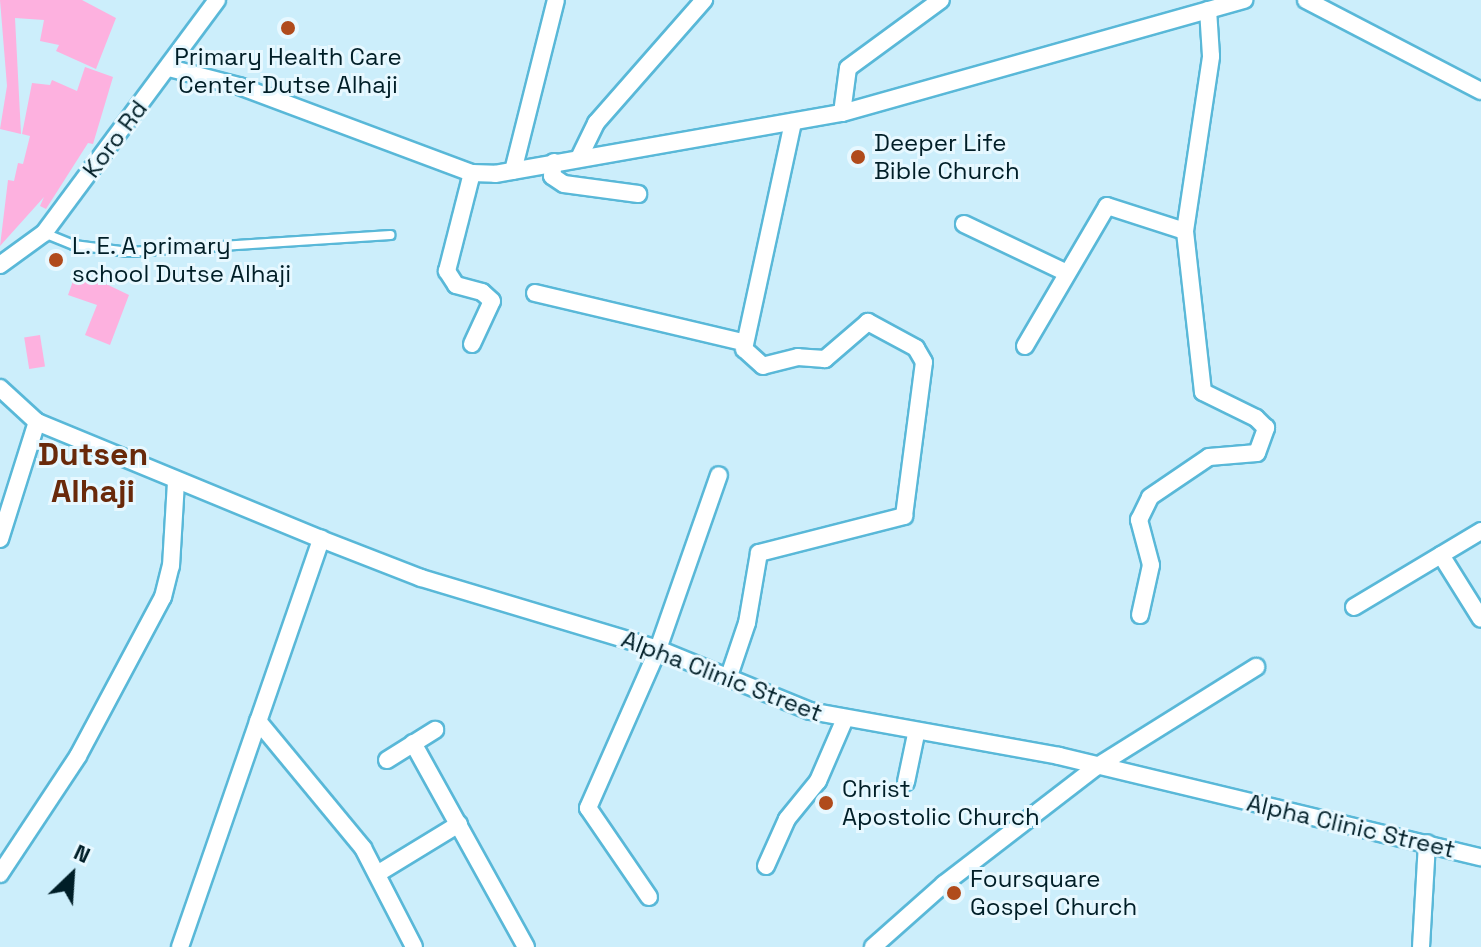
<!DOCTYPE html>
<style>
body{margin:0}
#map{position:relative;width:1481px;height:947px;overflow:hidden;background:#cceefb;font-family:"Space Grotesk",sans-serif}
div>[style]{position:absolute}
[style*='--x']{left:calc(var(--x)*1px);top:calc(var(--y)*1px);width:calc(var(--w)*1px);rotate:calc(var(--a)*1deg)}
.building>*{inset:0;background:#fdb1df;transform-origin:0 0}
.roads{filter:drop-shadow(2px 0 #59b8d8) drop-shadow(-2px 0 #59b8d8) drop-shadow(0 2px #59b8d8) drop-shadow(0 -2px #59b8d8)}
.service>*{height:8px;margin:-4px;padding:0 4px;transform-origin:4px;border-radius:4px;background:#fff}
.minor>*{height:16px;margin:-8px;padding:0 8px;transform-origin:8px;border-radius:8px;background:#fff}
.dots>*{width:22px;height:22px;translate:-50% -50%;box-sizing:border-box;border:4px solid #e7f8ff;border-radius:50%}
span{translate:-50% -50%;white-space:nowrap;text-align:center;line-height:1.15;-webkit-text-stroke:6px #e7f8ff;paint-order:stroke}
.poi-label{font-size:24px;color:#001e27}
.left{translate:0 -50%;text-align:left}
.street-label{font-size:24px;color:#001e27}
.district-label{font-size:32px;color:#69290a;font-weight:700}
.north{position:absolute;left:32px;top:835px;width:80px;height:80px;-webkit-text-stroke:6px #e7f8ff;paint-order:stroke;rotate:25deg;font-size:22px;font-weight:700;line-height:32px;text-align:center;color:#001e27}
.north::after{content:'';display:block;margin:auto;width:28px;height:36px;background:#001e27;clip-path:polygon(50% 0,100% 100%,50% 72%,0 100%)}
</style>
<div id="map">
<div class="building">
<i style="clip-path:polygon(0 0,82px 0,116px 18px,96px 69px,56px 51px,59px 45px,40px 41px,44px 20px,15px 18px,21px 134px,0 129px,7px 86px)"></i>
<i style="clip-path:polygon(85px 67px,113px 77px,93px 144px,88px 143px,46px 209px,40px 206px,44px 197px,0 246px,8px 180px,14px 181px,18px 163px,23px 164px,30px 136px,22px 134px,32px 83px,50px 85px,52px 80px,77px 91px)"></i>
<i style="clip-path:polygon(77px 270px,129px 295px,110px 345px,85px 335px,97px 305px,68px 295px)"></i>
<i style="left:40px;top:335px;width:32px;height:16px;rotate:81deg"></i>
</div>
<div class="roads">
<div class="service">
<i style="--x:44;--y:233;--w:32;--a:22"></i>
<i style="--x:74;--y:245;--w:55;--a:7.3"></i>
<i style="--x:129;--y:252;--w:262;--a:-3.7"></i>
</div>
<div class="minor">
<i style="--x:1306;--y:0;--w:197;--a:27.5"></i>
<i style="--x:169;--y:68;--w:72;--a:14.4"></i>
<i style="--x:239;--y:86;--w:249;--a:20.5"></i>
<i style="--x:472;--y:173;--w:23;--a:2"></i>
<i style="--x:495;--y:174;--w:352;--a:-10"></i>
<i style="--x:842;--y:113;--w:418;--a:-15.7"></i>
<i style="--x:842;--y:113;--w:45;--a:-82.4"></i>
<i style="--x:848;--y:68;--w:115;--a:-36.2"></i>
<i style="--x:580;--y:156;--w:37;--a:-64"></i>
<i style="--x:596;--y:123;--w:164;--a:-48.7"></i>
<i style="--x:554;--y:162;--w:14;--a:98"></i>
<i style="--x:552;--y:176;--w:14;--a:34"></i>
<i style="--x:564;--y:184;--w:75;--a:7.7"></i>
<i style="--x:513;--y:171;--w:176;--a:-75.9"></i>
<i style="--x:964;--y:224;--w:114;--a:25.4"></i>
<i style="--x:0;--y:265;--w:54;--a:-36"></i>
<i style="--x:44;--y:233;--w:290;--a:-53.4"></i>
<i style="--x:535;--y:293;--w:213;--a:13.3"></i>
<i style="--x:472;--y:344;--w:47;--a:-65.1"></i>
<i style="--x:492;--y:301;--w:13;--a:-138"></i>
<i style="--x:482;--y:292;--w:27;--a:-165"></i>
<i style="--x:456;--y:285;--w:17;--a:-123"></i>
<i style="--x:447;--y:271;--w:101;--a:-75.7"></i>
<i style="--x:1025;--y:346;--w:162;--a:-59.6"></i>
<i style="--x:1107;--y:206;--w:82;--a:17.8"></i>
<i style="--x:0;--y:388;--w:50;--a:42.6"></i>
<i style="--x:37;--y:422;--w:307;--a:22.4"></i>
<i style="--x:321;--y:539;--w:107;--a:21.3"></i>
<i style="--x:421;--y:578;--w:247;--a:16.7"></i>
<i style="--x:658;--y:649;--w:164;--a:22.2"></i>
<i style="--x:810;--y:711;--w:253;--a:10.2"></i>
<i style="--x:1059;--y:756;--w:434;--a:13.5"></i>
<i style="--x:0;--y:539;--w:123;--a:-72.5"></i>
<i style="--x:1441;--y:555;--w:75;--a:58"></i>
<i style="--x:1354;--y:607;--w:148;--a:-30.9"></i>
<i style="--x:1140;--y:615;--w:51;--a:-77.6"></i>
<i style="--x:1151;--y:565;--w:47;--a:-104.9"></i>
<i style="--x:1139;--y:520;--w:25;--a:-64"></i>
<i style="--x:1150;--y:497;--w:71;--a:-34.1"></i>
<i style="--x:1209;--y:457;--w:48;--a:-4.8"></i>
<i style="--x:1257;--y:453;--w:27;--a:-70"></i>
<i style="--x:1266;--y:428;--w:14;--a:-135"></i>
<i style="--x:1256;--y:418;--w:59;--a:-153.9"></i>
<i style="--x:1203;--y:392;--w:162;--a:-96.4"></i>
<i style="--x:1185;--y:231;--w:177;--a:-81.5"></i>
<i style="--x:1211;--y:56;--w:46;--a:-93.7"></i>
<i style="--x:728;--y:679;--w:59;--a:-71.3"></i>
<i style="--x:747;--y:623;--w:71;--a:-80.3"></i>
<i style="--x:759;--y:553;--w:150;--a:-14.3"></i>
<i style="--x:904;--y:516;--w:155;--a:-82.6"></i>
<i style="--x:924;--y:362;--w:16;--a:-120"></i>
<i style="--x:916;--y:348;--w:55;--a:-151.6"></i>
<i style="--x:868;--y:322;--w:57;--a:139.3"></i>
<i style="--x:825;--y:359;--w:27;--a:-176"></i>
<i style="--x:798;--y:357;--w:36;--a:166"></i>
<i style="--x:763;--y:366;--w:25;--a:-138"></i>
<i style="--x:744;--y:349;--w:232;--a:-77.8"></i>
<i style="--x:258;--y:721;--w:165;--a:50.4"></i>
<i style="--x:363;--y:848;--w:111;--a:62.7"></i>
<i style="--x:413;--y:743;--w:233;--a:61"></i>
<i style="--x:387;--y:760;--w:57;--a:-32"></i>
<i style="--x:906;--y:782;--w:49;--a:-78.2"></i>
<i style="--x:766;--y:866;--w:51;--a:-65.9"></i>
<i style="--x:787;--y:819;--w:49;--a:-50.8"></i>
<i style="--x:818;--y:781;--w:65;--a:-66.6"></i>
<i style="--x:0;--y:874;--w:141;--a:-56.5"></i>
<i style="--x:78;--y:756;--w:180;--a:-61.9"></i>
<i style="--x:163;--y:597;--w:32;--a:-76"></i>
<i style="--x:171;--y:566;--w:85;--a:-86.6"></i>
<i style="--x:377;--y:874;--w:96;--a:-31.4"></i>
<i style="--x:649;--y:897;--w:108;--a:-124.4"></i>
<i style="--x:588;--y:808;--w:174;--a:-66.2"></i>
<i style="--x:658;--y:649;--w:184;--a:-70.7"></i>
<i style="--x:180;--y:947;--w:432;--a:-70.9"></i>
<i style="--x:873;--y:947;--w:95;--a:-41.6"></i>
<i style="--x:944;--y:884;--w:192;--a:-37.6"></i>
<i style="--x:1096;--y:767;--w:189;--a:-32"></i>
<i style="--x:1421;--y:947;--w:104;--a:-86.7"></i>
</div>
</div>
<div class="dots">
<i style="left:288px;top:28px;background:#b04b1c"></i>
<i style="left:858px;top:157px;background:#b04b1c"></i>
<i style="left:56px;top:260px;background:#b04b1c"></i>
<i style="left:826px;top:803px;background:#b04b1c"></i>
<i style="left:954px;top:893px;background:#b04b1c"></i>
</div>
<div class="poi-label">
<span style="left:288px;top:71px">Primary Health Care<br>Center Dutse Alhaji</span>
<span class="left" style="left:874px;top:157px">Deeper Life<br>Bible Church</span>
<span class="left" style="left:72px;top:260px">L. E. A primary<br>school Dutse Alhaji</span>
<span class="left" style="left:842px;top:803px">Christ<br>Apostolic Church</span>
<span class="left" style="left:970px;top:893px">Foursquare<br>Gospel Church</span>
</div>
<div class="street-label">
<span style="left:115px;top:139px;rotate:-53deg">Koro Rd</span>
<span style="left:722px;top:676px;rotate:21deg">Alpha Clinic Street</span>
<span style="left:1351px;top:826px;rotate:13deg">Alpha Clinic Street</span>
</div>
<div class="district-label">
<span style="left:93px;top:473px">Dutsen<br>Alhaji</span>
</div>
<div class="north">N</div>
</div>
